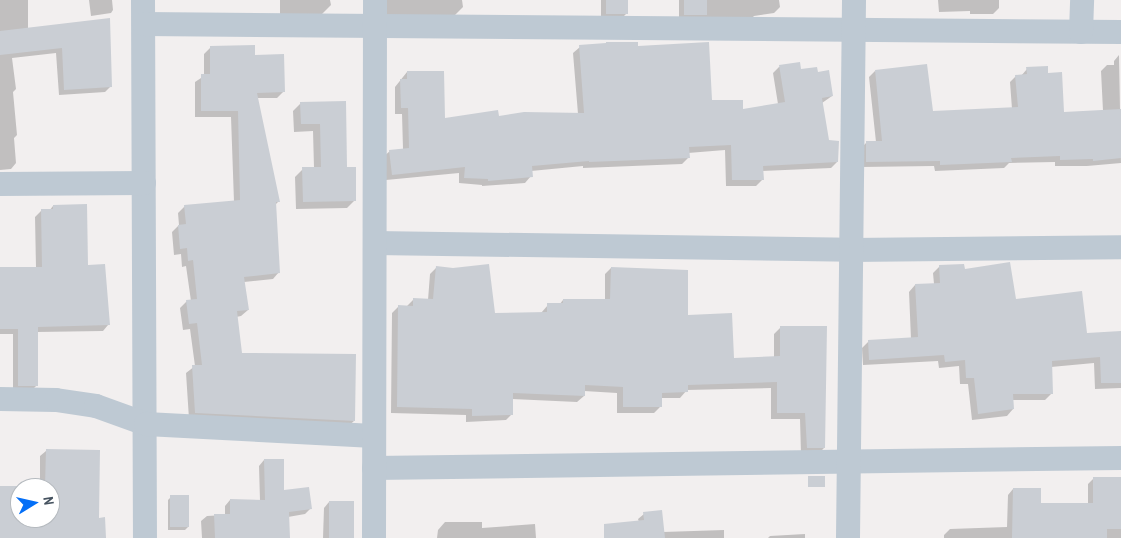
<!DOCTYPE html>
<style>
body{margin:0}
#map{position:relative;width:1121px;height:538px;overflow:hidden;background:#f2efef;font-family:"Archivo Narrow",sans-serif}
div>[style]{position:absolute}
[style*='--x']{left:calc(var(--x)*1px);top:calc(var(--y)*1px);width:calc(var(--w)*1px);rotate:calc(var(--a)*1deg)}
.shadow>*{inset:0;background:#0003}
.building>*{inset:0;background:#caced4;transform-origin:0 0}
.minor>*{height:24px;margin:-12px;padding:0 12px;transform-origin:12px;border-radius:12px;background:#bec9d3}
span{translate:-50% -50%;white-space:nowrap;text-align:center;line-height:1.15;-webkit-text-stroke:4.5px #fff;paint-order:stroke}
.north{position:absolute;left:10px;top:478px;width:50px;height:50px;box-sizing:border-box;background:#fff;border:1px solid #b5babf;border-radius:50%;rotate:81deg;font-size:14px;font-weight:700;line-height:20px;text-align:center;color:#45525f}
.north::after{content:'';display:block;margin:auto;width:18px;height:22px;background:#046ff7;clip-path:polygon(50% 0,100% 100%,50% 72%,0 100%)}
</style>
<div id="map">
<div class="shadow">
<i style="clip-path:polygon(0 0,28px 0,28px 29px,108px 20px,111px 86px,105px 92px,59px 95px,56px 53px,12px 58px,16px 89px,13px 92px,17px 135px,14px 138px,16px 163px,11px 169px,0 170px)"></i>
<i style="clip-path:polygon(89px 0,112px 0,113px 10px,111px 13px,91px 16px)"></i>
<i style="clip-path:polygon(280px 0,330px 0,331px 5px,322px 14px,280px 16px)"></i>
<i style="clip-path:polygon(380px 0,462px 0,463px 7px,454px 16px,381px 20px)"></i>
<i style="clip-path:polygon(601px 0,627px 0,626px 14px,620px 20px,601px 19px)"></i>
<i style="clip-path:polygon(679px 0,779px 0,780px 7px,774px 13px,754px 16px,751px 19px,679px 20px)"></i>
<i style="clip-path:polygon(938px 0,999px 0,999px 8px,993px 14px,970px 14px,970px 11px,939px 12px)"></i>
<i style="clip-path:polygon(211px 47px,254px 56px,284px 91px,277px 98px,256px 98px,279px 201px,275px 205px,279px 272px,273px 279px,244px 282px,248px 310px,241px 316px,236px 317px,241px 355px,354px 421px,347px 427px,189px 419px,186px 373px,195px 366px,190px 329px,183px 330px,180px 308px,187px 301px,191px 301px,186px 266px,182px 267px,181px 254px,174px 255px,172px 232px,179px 225px,178px 213px,185px 206px,234px 202px,231px 117px,195px 117px,195px 82px,204px 76px,204px 54px)"></i>
<i style="clip-path:polygon(580px 47px,637px 47px,711px 101px,742px 111px,778px 104px,773px 73px,779px 67px,799px 63px,800px 71px,832px 96px,822px 103px,828px 141px,837px 162px,831px 168px,762px 171px,763px 179px,756px 186px,726px 186px,725px 150px,688px 153px,688px 158px,682px 164px,583px 168px,583px 166px,531px 171px,531px 176px,525px 183px,482px 186px,482px 185px,459px 183px,459px 173px,386px 180px,383px 157px,390px 151px,403px 149px,402px 114px,395px 114px,395px 87px,407px 72px,443px 120px,578px 114px,573px 53px)"></i>
<i style="clip-path:polygon(1119px 55px,1121px 163px,1087px 166px,1055px 166px,1055px 162px,1009px 163px,1004px 168px,935px 171px,934px 166px,861px 167px,861px 148px,867px 142px,876px 142px,869px 77px,875px 71px,932px 112px,1012px 109px,1010px 82px,1016px 76px,1021px 76px,1027px 69px,1047px 74px,1063px 113px,1103px 111px,1101px 71px,1107px 65px,1114px 65px,1114px 61px)"></i>
<i style="clip-path:polygon(345px 102px,346px 168px,355px 200px,347px 208px,296px 209px,295px 177px,303px 169px,314px 168px,313px 131px,294px 132px,293px 111px,301px 103px)"></i>
<i style="clip-path:polygon(53px 206px,86px 266px,108px 325px,103px 331px,37px 332px,37px 385px,31px 391px,13px 391px,13px 334px,0 334px,0 268px,36px 268px,35px 217px,41px 211px,49px 211px)"></i>
<i style="clip-path:polygon(940px 266px,963px 270px,1015px 300px,1086px 334px,1121px 333px,1121px 388px,1095px 389px,1094px 363px,1051px 367px,1052px 393px,1045px 400px,1012px 400px,1013px 409px,1007px 416px,972px 420px,968px 384px,960px 384px,959px 366px,939px 368px,938px 361px,863px 365px,862px 348px,869px 341px,911px 339px,909px 292px,915px 285px,934px 284px,933px 273px)"></i>
<i style="clip-path:polygon(436px 268px,494px 314px,541px 313px,548px 305px,559px 305px,563px 300px,605px 301px,605px 274px,611px 268px,687px 316px,733px 360px,774px 358px,774px 334px,781px 327px,824px 448px,818px 454px,801px 454px,800px 419px,771px 419px,771px 388px,687px 390px,680px 398px,661px 398px,660px 407px,654px 413px,617px 413px,617px 393px,584px 391px,584px 396px,577px 402px,512px 399px,512px 414px,506px 420px,466px 422px,466px 415px,391px 413px,392px 313px,398px 307px,407px 306px,413px 300px,428px 300px,430px 274px)"></i>
<i style="clip-path:polygon(evenodd,46px 451px,98px 519px,105px 538px,0 538px,0 487px,40px 487px,40px 456px,46px 451px,20px 488px,50px 488px,50px 518px,20px 518px,20px 488px)"></i>
<i style="clip-path:polygon(264px 460px,283px 492px,310px 509px,305px 514px,288px 517px,288px 538px,202px 538px,201px 521px,207px 516px,225px 515px,225px 506px,230px 500px,260px 501px,259px 466px)"></i>
<i style="clip-path:polygon(1094px 478px,1121px 478px,1121px 538px,944px 538px,944px 535px,950px 529px,1007px 527px,1008px 495px,1013px 489px,1039px 505px,1088px 504px,1088px 484px)"></i>
<i style="clip-path:polygon(171px 497px,188px 527px,185px 530px,168px 530px,168px 500px)"></i>
<i style="clip-path:polygon(329px 502px,352px 538px,323px 538px,324px 508px)"></i>
<i style="clip-path:polygon(644px 514px,663px 532px,724px 530px,724px 538px,616px 538px,639px 522px,638px 519px)"></i>
<i style="clip-path:polygon(445px 522px,482px 522px,482px 528px,535px 524px,536px 538px,437px 538px,438px 530px)"></i>
<i style="clip-path:polygon(805px 534px,805px 538px,768px 538px,770px 536px)"></i>
</div>
<div class="building">
<i style="left:606px;top:0;width:22px;height:14px"></i>
<i style="left:684px;top:0;width:23px;height:15px"></i>
<i style="clip-path:polygon(110px 18px,112px 87px,64px 90px,62px 48px,0 55px,0 31px)"></i>
<i style="clip-path:polygon(606px 42px,638px 42px,638px 46px,709px 42px,712px 100px,743px 100px,743px 109px,785px 102px,779px 65px,800px 62px,801px 69px,817px 67px,818px 72px,829px 70px,833px 96px,822px 98px,829px 140px,839px 141px,838px 162px,763px 166px,764px 180px,732px 180px,731px 145px,689px 147px,690px 158px,589px 162px,589px 161px,532px 166px,533px 177px,488px 181px,488px 179px,464px 178px,465px 167px,392px 175px,389px 150px,409px 148px,408px 108px,401px 108px,400px 79px,407px 79px,407px 71px,444px 71px,445px 118px,498px 110px,499px 116px,524px 112px,584px 113px,579px 45px,606px 43px)"></i>
<i style="clip-path:polygon(255px 45px,255px 55px,284px 54px,285px 92px,257px 93px,280px 202px,276px 202px,280px 273px,244px 277px,249px 310px,237px 311px,242px 353px,356px 354px,355px 421px,195px 413px,192px 365px,202px 365px,197px 323px,189px 324px,186px 300px,197px 299px,193px 260px,188px 261px,187px 248px,180px 249px,178px 225px,186px 224px,184px 205px,240px 200px,238px 111px,201px 111px,201px 74px,210px 74px,210px 46px)"></i>
<i style="clip-path:polygon(927px 64px,933px 111px,1018px 107px,1015px 75px,1027px 74px,1026px 67px,1048px 66px,1048px 73px,1062px 72px,1064px 112px,1121px 109px,1121px 158px,1093px 161px,1093px 159px,1060px 160px,1060px 156px,1011px 158px,1012px 162px,940px 165px,940px 161px,866px 162px,866px 141px,882px 141px,875px 70px)"></i>
<i style="clip-path:polygon(346px 101px,347px 167px,356px 167px,356px 201px,303px 202px,302px 167px,321px 167px,320px 124px,301px 124px,300px 102px)"></i>
<i style="clip-path:polygon(87px 204px,88px 265px,105px 264px,110px 325px,38px 327px,38px 386px,18px 386px,18px 329px,0 329px,0 267px,42px 267px,41px 209px,53px 209px,53px 205px)"></i>
<i style="clip-path:polygon(1010px 262px,1016px 299px,1082px 291px,1087px 333px,1121px 331px,1121px 383px,1101px 383px,1100px 357px,1052px 361px,1053px 394px,1013px 394px,1014px 409px,978px 414px,974px 378px,966px 378px,965px 360px,945px 362px,944px 355px,869px 360px,868px 340px,918px 337px,915px 284px,940px 283px,939px 265px,964px 264px,965px 269px)"></i>
<i style="clip-path:polygon(489px 264px,495px 313px,547px 312px,547px 303px,563px 303px,563px 299px,610px 299px,611px 267px,688px 270px,688px 315px,732px 313px,734px 358px,780px 356px,780px 326px,827px 326px,825px 448px,807px 448px,805px 413px,777px 413px,777px 382px,688px 385px,688px 392px,662px 393px,662px 407px,623px 407px,623px 387px,585px 385px,585px 396px,513px 393px,513px 415px,472px 416px,472px 409px,397px 407px,398px 305px,413px 306px,413px 298px,433px 299px,436px 266px,453px 268px)"></i>
<i style="clip-path:polygon(evenodd,46px 449px,100px 450px,99px 518px,105px 517px,106px 538px,0 538px,0 486px,45px 486px,46px 449px,20px 488px,50px 488px,50px 518px,20px 518px,20px 488px)"></i>
<i style="clip-path:polygon(264px 459px,284px 459px,284px 490px,309px 487px,312px 509px,289px 512px,290px 538px,215px 538px,214px 514px,230px 514px,230px 499px,265px 500px)"></i>
<i style="left:808px;top:476px;width:17px;height:11px"></i>
<i style="clip-path:polygon(1093px 477px,1121px 477px,1121px 529px,1107px 529px,1107px 538px,1012px 538px,1013px 488px,1041px 488px,1041px 503px,1093px 503px)"></i>
<i style="left:189px;top:495px;width:32px;height:19px;rotate:90deg"></i>
<i style="left:329px;top:501px;width:25px;height:37px"></i>
<i style="clip-path:polygon(662px 510px,665px 538px,604px 538px,604px 524px,644px 520px,643px 512px)"></i>
</div>
<div class="minor">
<i style="--x:143;--y:0;--w:538;--a:89.79"></i>
<i style="--x:144;--y:24;--w:977;--a:0.47"></i>
<i style="--x:1081;--y:32;--w:32;--a:-88"></i>
<i style="--x:0;--y:184;--w:144;--a:-0.4"></i>
<i style="--x:375;--y:243;--w:476;--a:0.8"></i>
<i style="--x:851;--y:250;--w:270;--a:-0.6"></i>
<i style="--x:0;--y:399;--w:56;--a:1"></i>
<i style="--x:56;--y:400;--w:40;--a:8.5"></i>
<i style="--x:96;--y:406;--w:53;--a:19.8"></i>
<i style="--x:146;--y:424;--w:228;--a:3"></i>
<i style="--x:374;--y:468;--w:747;--a:-0.77"></i>
<i style="--x:374;--y:538;--w:538;--a:-89.89"></i>
<i style="--x:848;--y:538;--w:538;--a:-89.36"></i>
</div>
<div class="north">N</div>
</div>
